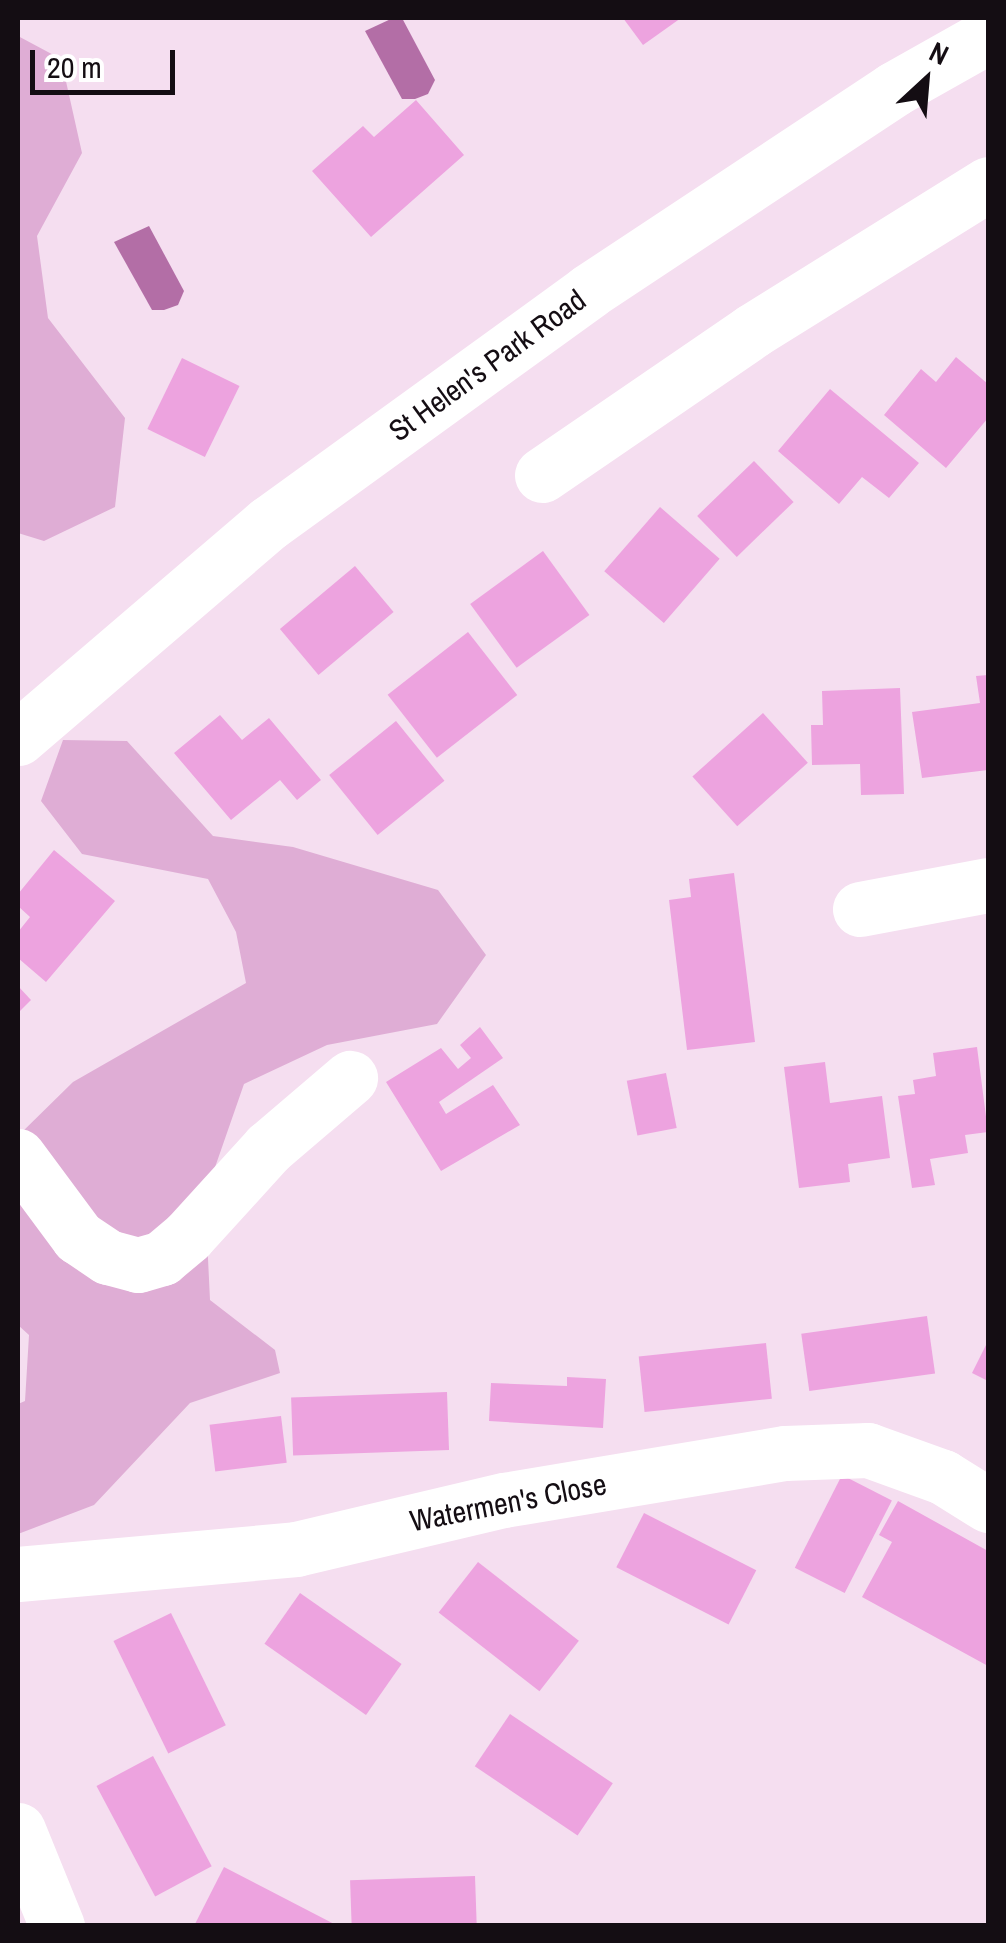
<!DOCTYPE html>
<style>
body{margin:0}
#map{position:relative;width:1006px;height:1943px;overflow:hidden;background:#f5def0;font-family:"Archivo Narrow",sans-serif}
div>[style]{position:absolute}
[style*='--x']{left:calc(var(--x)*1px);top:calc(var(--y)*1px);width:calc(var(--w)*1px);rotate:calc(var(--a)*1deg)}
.green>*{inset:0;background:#dfadd5}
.water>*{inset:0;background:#b36ea6}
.building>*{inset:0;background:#eda3df;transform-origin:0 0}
.minor>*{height:55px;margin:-27.5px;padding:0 27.5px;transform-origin:27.5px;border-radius:27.5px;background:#fff}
span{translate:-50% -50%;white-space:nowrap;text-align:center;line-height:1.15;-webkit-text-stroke:10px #fff;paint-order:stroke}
.street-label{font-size:30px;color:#140d13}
.frame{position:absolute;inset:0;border:20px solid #140d13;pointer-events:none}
.north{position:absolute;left:876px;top:30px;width:100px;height:100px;-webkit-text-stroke:8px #fff;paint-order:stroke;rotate:26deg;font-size:28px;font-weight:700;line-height:40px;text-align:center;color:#140d13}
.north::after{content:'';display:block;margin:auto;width:35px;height:45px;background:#140d13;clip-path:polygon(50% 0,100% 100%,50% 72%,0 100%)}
.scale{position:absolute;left:30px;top:50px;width:145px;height:45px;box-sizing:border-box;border:5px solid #140d13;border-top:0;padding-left:12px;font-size:30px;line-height:35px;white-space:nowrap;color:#140d13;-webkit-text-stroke:8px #fff;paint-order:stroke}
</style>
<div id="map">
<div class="green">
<i style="clip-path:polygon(18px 36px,61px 59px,82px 153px,37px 236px,48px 318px,125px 418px,115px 507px,44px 541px,18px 533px)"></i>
<i style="clip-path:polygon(63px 740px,127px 741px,213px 836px,293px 847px,438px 890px,486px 955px,437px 1024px,327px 1045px,244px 1084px,205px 1196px,210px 1300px,275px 1350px,280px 1373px,190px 1403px,94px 1505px,18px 1534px,18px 1404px,25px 1401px,29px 1335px,18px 1325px,18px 1136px,73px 1082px,246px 983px,236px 932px,208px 879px,82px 854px,41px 801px)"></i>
</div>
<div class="water">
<i style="clip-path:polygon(393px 18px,402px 18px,435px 80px,428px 94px,415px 99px,402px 99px,365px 31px)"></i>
<i style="clip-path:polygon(149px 226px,184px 291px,178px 305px,164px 310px,152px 310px,114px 242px)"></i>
</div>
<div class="building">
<i style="clip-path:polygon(623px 18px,681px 18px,643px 45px)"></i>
<i style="clip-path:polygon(416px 100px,464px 155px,371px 237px,312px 171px,363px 126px,374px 137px)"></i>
<i style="clip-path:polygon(956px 357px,988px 384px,988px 418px,946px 468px,884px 415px,921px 369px,936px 382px)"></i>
<i style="left:182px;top:358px;width:64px;height:79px;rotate:26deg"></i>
<i style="clip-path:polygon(830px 389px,919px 463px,889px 498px,862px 477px,839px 504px,778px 451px)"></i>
<i style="left:754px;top:461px;width:57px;height:79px;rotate:46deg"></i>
<i style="left:660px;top:507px;width:79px;height:85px;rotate:41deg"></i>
<i style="left:543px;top:551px;width:79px;height:90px;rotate:54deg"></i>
<i style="left:355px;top:566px;width:60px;height:98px;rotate:50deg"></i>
<i style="left:468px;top:632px;width:80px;height:102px;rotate:52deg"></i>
<i style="clip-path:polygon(988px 675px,988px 770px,922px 778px,912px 712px,980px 703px,976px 676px)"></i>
<i style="clip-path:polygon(900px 688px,904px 794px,861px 795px,860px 764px,812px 765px,811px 725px,823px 725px,822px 691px)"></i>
<i style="left:763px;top:713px;width:67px;height:95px;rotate:48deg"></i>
<i style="clip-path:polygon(220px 715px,242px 740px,269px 718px,321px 780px,297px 800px,280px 780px,231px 820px,174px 753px)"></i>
<i style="left:396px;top:721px;width:77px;height:86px;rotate:51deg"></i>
<i style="clip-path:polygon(54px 850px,115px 901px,46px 982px,18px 958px,18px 932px,30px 917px,18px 906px,18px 894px)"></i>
<i style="clip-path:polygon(734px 873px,755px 1042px,687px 1050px,669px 900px,691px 897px,689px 879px)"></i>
<i style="clip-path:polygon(18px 986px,31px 1000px,18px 1013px)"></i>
<i style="clip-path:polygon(480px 1027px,503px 1058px,439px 1102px,446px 1114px,493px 1085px,520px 1125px,441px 1171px,386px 1082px,441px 1048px,458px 1069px,471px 1058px,460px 1045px)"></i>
<i style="clip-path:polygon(977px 1047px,988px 1132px,965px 1135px,968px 1153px,930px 1159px,935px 1185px,912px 1188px,898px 1096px,915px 1094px,913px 1080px,936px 1076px,933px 1053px)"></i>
<i style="clip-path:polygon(825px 1062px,830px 1103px,882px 1096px,890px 1158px,848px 1164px,850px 1182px,799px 1188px,784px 1067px)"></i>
<i style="left:666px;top:1073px;width:56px;height:40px;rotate:79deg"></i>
<i style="left:927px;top:1316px;width:58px;height:127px;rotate:82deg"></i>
<i style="clip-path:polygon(988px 1341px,988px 1381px,972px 1373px)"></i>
<i style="left:766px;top:1343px;width:56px;height:128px;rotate:84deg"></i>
<i style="clip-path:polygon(567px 1377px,606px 1379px,603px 1428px,489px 1421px,491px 1383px,567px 1386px)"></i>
<i style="left:447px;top:1392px;width:58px;height:156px;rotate:88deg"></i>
<i style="left:281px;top:1416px;width:47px;height:72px;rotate:83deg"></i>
<i style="left:842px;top:1475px;width:56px;height:104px;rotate:27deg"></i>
<i style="clip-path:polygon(898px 1501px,988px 1551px,988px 1666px,862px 1597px,892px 1542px,879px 1535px)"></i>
<i style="left:644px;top:1513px;width:126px;height:61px;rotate:27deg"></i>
<i style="left:478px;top:1562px;width:128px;height:64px;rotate:38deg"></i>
<i style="left:300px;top:1593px;width:124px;height:62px;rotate:35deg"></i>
<i style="left:171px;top:1613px;width:125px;height:64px;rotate:64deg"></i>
<i style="left:510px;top:1714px;width:124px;height:63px;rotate:34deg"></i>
<i style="left:153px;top:1756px;width:125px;height:64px;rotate:62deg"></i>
<i style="clip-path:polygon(224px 1867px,338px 1926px,195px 1924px)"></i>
<i style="left:475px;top:1876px;width:50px;height:125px;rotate:88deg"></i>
</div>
<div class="minor">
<i style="--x:542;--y:475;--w:255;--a:-34.4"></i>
<i style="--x:752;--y:331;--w:278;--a:-31.9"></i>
<i style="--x:18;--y:738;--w:330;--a:-40.6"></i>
<i style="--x:269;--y:523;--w:395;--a:-35.9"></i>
<i style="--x:589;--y:291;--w:366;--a:-33.5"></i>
<i style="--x:894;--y:89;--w:108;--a:-29.4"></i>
<i style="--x:860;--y:909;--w:130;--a:-10.6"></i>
<i style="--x:18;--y:1156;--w:101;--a:53.5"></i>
<i style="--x:78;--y:1237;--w:36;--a:34"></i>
<i style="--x:108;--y:1257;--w:31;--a:15"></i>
<i style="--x:138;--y:1265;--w:25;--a:-16"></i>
<i style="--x:162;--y:1258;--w:34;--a:-40"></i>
<i style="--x:188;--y:1236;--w:119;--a:-47.7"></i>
<i style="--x:268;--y:1148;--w:108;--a:-40.5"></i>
<i style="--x:18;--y:1574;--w:279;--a:-5.1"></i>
<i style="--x:296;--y:1549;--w:214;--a:-13.3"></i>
<i style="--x:504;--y:1500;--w:285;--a:-9.5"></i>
<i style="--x:785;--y:1453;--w:83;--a:-2.1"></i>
<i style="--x:868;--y:1450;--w:80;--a:19.8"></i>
<i style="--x:943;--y:1477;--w:53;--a:31.9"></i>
<i style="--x:18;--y:1830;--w:104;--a:67.9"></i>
</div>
<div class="street-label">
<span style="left:487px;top:365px;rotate:-36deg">St Helen's Park Road</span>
<span style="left:508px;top:1502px;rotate:-11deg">Watermen's Close</span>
</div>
<div class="frame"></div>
<div class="north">N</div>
<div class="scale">20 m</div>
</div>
